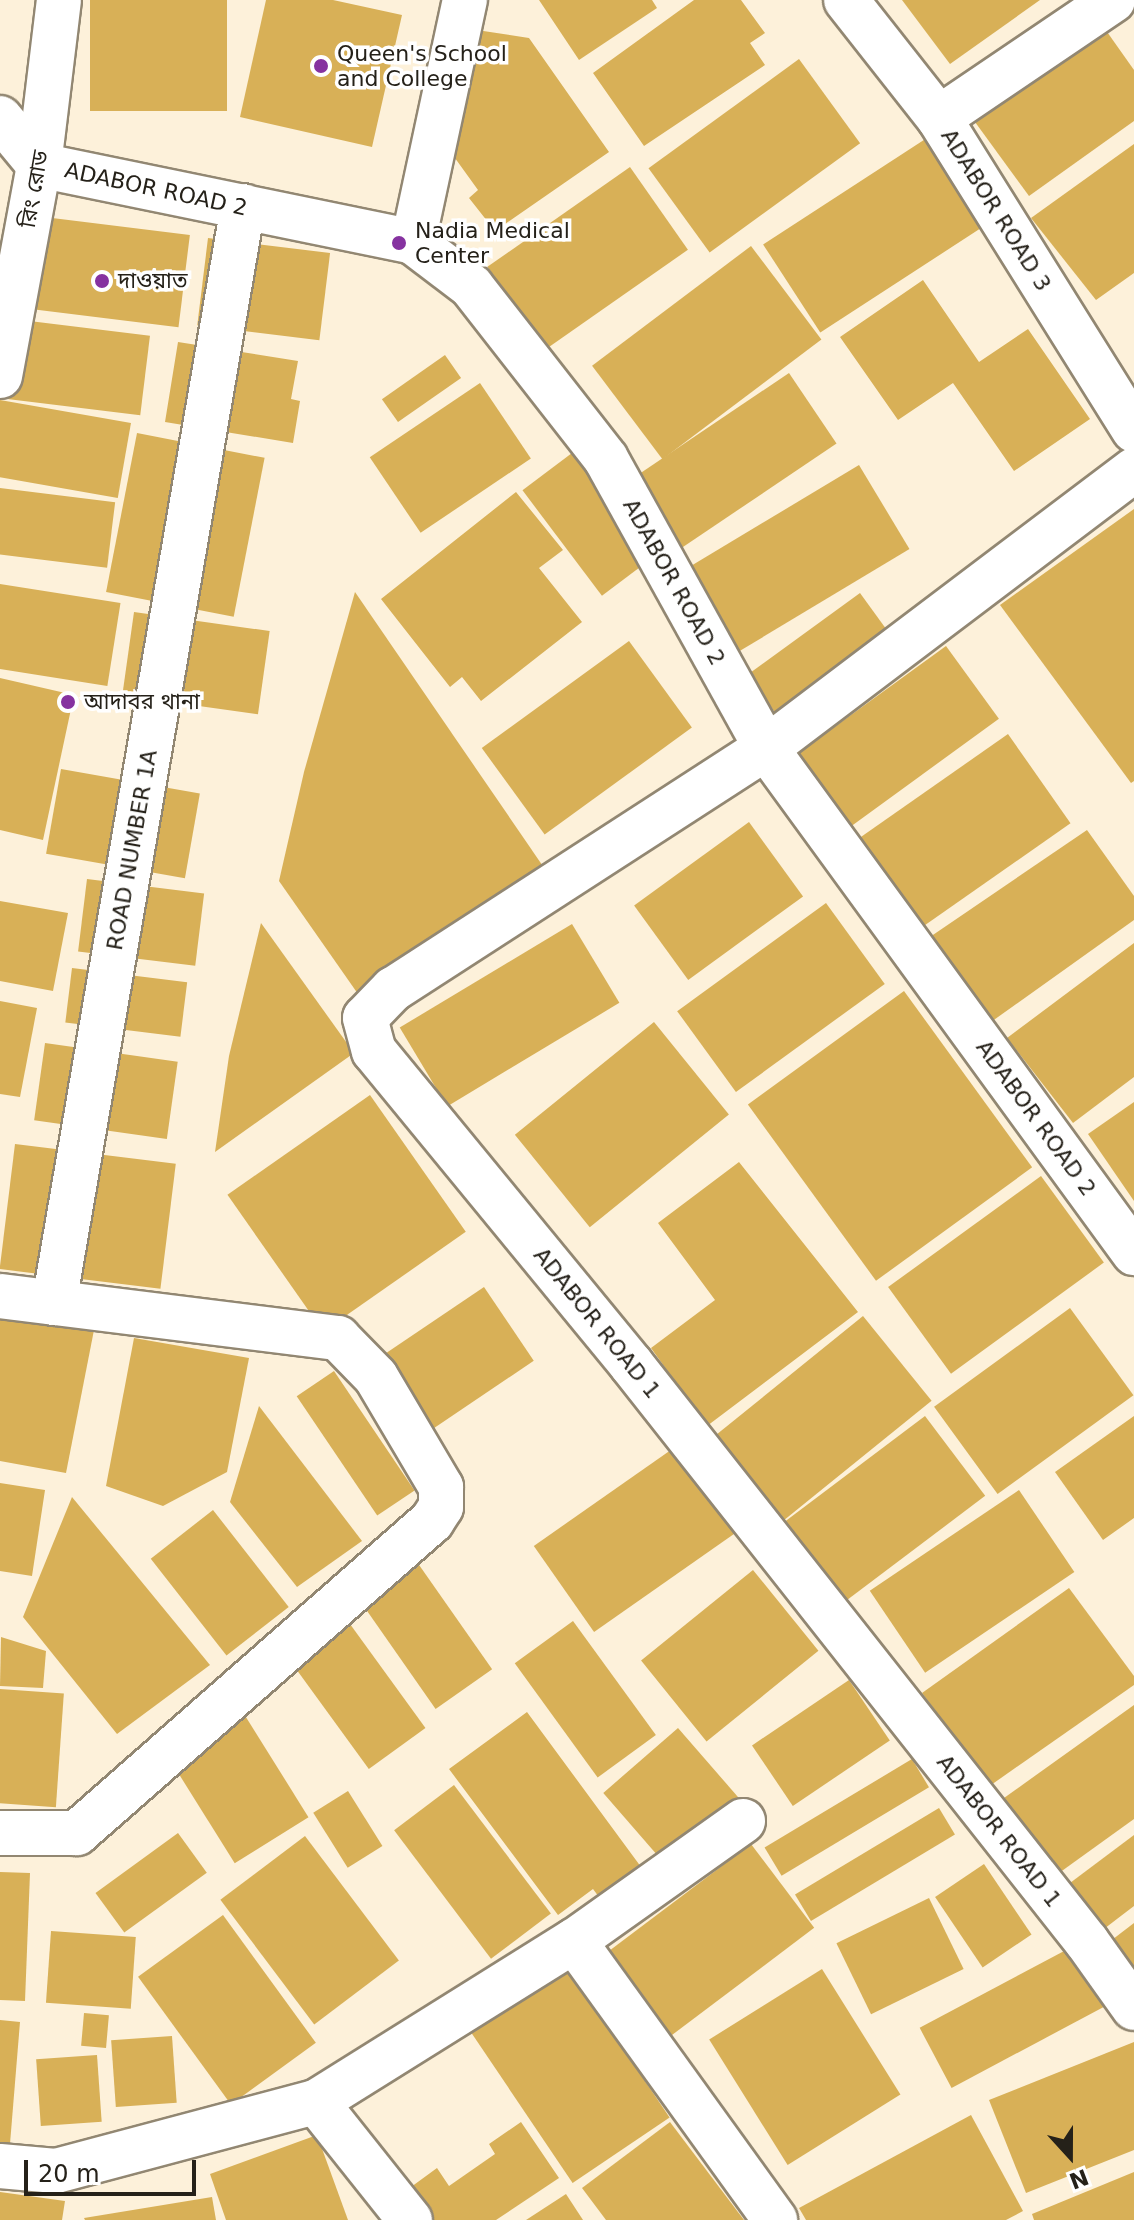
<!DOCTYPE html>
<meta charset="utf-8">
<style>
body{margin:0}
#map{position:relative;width:1134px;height:2220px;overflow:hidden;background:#fdf1da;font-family:"DejaVu Sans","Noto Sans Bengali",sans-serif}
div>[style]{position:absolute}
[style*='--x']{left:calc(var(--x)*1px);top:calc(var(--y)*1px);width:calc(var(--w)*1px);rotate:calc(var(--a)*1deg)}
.building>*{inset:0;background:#d8b057;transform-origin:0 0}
.roads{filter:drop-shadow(2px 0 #928772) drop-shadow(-2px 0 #928772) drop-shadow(0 2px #928772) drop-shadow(0 -2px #928772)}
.minor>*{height:44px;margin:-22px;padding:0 22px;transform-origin:22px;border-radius:22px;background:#fff}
.major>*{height:44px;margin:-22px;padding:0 22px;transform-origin:22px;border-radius:22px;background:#fff}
.dots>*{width:22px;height:22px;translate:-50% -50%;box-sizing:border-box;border:4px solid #fff;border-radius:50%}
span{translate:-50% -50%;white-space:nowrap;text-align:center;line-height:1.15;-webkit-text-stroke:7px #fff;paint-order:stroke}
.poi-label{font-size:22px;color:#252119}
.left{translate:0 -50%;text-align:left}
.street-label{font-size:22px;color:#252119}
.north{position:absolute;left:1030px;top:2116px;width:80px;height:80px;-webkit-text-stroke:6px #fff;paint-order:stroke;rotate:159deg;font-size:22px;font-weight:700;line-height:32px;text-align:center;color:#252119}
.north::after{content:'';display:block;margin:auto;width:28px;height:36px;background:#252119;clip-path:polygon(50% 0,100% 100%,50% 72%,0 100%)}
.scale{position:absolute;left:24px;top:2160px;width:172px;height:36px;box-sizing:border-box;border:4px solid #252119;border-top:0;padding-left:10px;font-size:24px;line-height:28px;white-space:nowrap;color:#252119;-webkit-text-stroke:6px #fff;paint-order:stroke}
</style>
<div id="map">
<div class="building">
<i style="left:90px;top:0;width:137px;height:111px"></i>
<i style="clip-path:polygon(266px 0,333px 0,402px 15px,372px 147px,240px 117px)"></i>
<i style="clip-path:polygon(539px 0,652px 0,657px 8px,579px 60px)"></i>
<i style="clip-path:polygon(694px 0,741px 0,765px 33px,750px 43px,765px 65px,644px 146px,593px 73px)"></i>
<i style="clip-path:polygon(902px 0,1040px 0,950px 64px)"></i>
<i style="clip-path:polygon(470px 29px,529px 38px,609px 152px,495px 231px,469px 198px,478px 190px,447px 147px)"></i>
<i style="clip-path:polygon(1105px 29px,1134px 70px,1134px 121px,1029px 196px,975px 122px)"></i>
<i style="left:799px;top:59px;width:104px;height:186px;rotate:54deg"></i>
<i style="left:930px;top:136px;width:105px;height:199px;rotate:57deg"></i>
<i style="clip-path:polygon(1134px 144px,1134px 273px,1096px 300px,1031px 218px)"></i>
<i style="left:630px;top:167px;width:101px;height:174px;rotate:55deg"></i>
<i style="left:36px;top:216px;width:155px;height:93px;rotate:7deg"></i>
<i style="left:208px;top:238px;width:123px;height:88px;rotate:7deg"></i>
<i style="left:751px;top:246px;width:117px;height:199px;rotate:53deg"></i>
<i style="clip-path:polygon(923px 280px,979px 362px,1028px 329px,1090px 419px,1014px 471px,953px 383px,898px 420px,840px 337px)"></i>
<i style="left:13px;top:319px;width:138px;height:80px;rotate:7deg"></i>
<i style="clip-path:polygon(178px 342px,298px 361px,291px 399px,300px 401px,293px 443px,165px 422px)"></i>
<i style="left:445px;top:355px;width:28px;height:77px;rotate:55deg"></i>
<i style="left:789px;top:373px;width:85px;height:187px;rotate:56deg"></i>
<i style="left:480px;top:383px;width:91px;height:133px;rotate:56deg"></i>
<i style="left:0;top:400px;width:133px;height:76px;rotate:10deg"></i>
<i style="left:137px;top:433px;width:130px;height:162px;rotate:11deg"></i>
<i style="left:576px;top:450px;width:132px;height:67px;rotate:53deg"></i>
<i style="left:859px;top:465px;width:98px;height:202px;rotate:59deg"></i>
<i style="left:0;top:488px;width:116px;height:66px;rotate:7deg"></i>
<i style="clip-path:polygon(516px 492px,563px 550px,539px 568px,582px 622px,481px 701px,462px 677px,450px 687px,381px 599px)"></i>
<i style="clip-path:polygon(1134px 509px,1134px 781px,1131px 783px,1000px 605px)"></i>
<i style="left:0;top:584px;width:122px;height:84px;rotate:9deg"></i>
<i style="clip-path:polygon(355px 592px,549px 875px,365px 1004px,279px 881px,304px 772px)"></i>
<i style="left:860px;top:593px;width:54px;height:139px;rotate:54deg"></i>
<i style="left:134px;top:612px;width:137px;height:84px;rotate:8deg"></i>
<i style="left:629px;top:641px;width:107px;height:182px;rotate:54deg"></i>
<i style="left:946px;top:646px;width:90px;height:183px;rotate:54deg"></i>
<i style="clip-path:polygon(0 678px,74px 695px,43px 840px,0 830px)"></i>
<i style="left:1008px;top:734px;width:109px;height:194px;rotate:55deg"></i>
<i style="left:61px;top:769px;width:141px;height:86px;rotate:10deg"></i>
<i style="left:749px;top:822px;width:92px;height:142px;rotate:54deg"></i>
<i style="clip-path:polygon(1087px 830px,1134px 896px,1134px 920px,991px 1022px,927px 939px)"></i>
<i style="left:87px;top:879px;width:118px;height:73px;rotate:7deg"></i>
<i style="clip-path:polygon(0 901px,68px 913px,53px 991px,0 981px)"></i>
<i style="left:826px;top:903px;width:100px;height:184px;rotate:54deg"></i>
<i style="clip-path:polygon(261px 923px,354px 1053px,215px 1152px,229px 1056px)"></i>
<i style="left:572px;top:924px;width:92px;height:201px;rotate:59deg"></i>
<i style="clip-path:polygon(1134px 943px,1134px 1077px,1073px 1123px,1007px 1038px)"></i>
<i style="left:72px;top:968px;width:116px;height:55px;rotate:7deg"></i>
<i style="left:904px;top:991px;width:218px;height:193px;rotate:54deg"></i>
<i style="clip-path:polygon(0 1001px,37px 1008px,20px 1097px,0 1094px)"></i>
<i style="left:654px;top:1022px;width:119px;height:179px;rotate:51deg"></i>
<i style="left:45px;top:1043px;width:134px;height:78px;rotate:8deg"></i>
<i style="left:370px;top:1095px;width:167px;height:174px;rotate:55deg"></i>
<i style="clip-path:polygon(1134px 1102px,1134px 1201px,1088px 1134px)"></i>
<i style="left:15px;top:1144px;width:162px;height:126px;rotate:7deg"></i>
<i style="clip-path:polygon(739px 1162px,858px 1312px,707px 1426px,651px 1348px,715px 1300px,658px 1223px)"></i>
<i style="left:1041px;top:1176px;width:107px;height:189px;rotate:54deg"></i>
<i style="left:484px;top:1287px;width:89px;height:138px;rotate:56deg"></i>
<i style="left:1070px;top:1308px;width:108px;height:168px;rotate:54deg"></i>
<i style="clip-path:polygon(0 1312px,94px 1330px,66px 1473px,0 1461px)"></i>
<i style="left:863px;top:1316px;width:109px;height:198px;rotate:51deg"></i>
<i style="clip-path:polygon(134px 1338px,249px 1358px,227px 1472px,163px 1506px,106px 1486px)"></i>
<i style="left:334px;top:1371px;width:144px;height:45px;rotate:56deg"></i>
<i style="clip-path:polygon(259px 1406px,362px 1541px,297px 1587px,230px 1502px)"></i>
<i style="left:925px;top:1416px;width:100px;height:185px;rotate:53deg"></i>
<i style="clip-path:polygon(1134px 1416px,1134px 1518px,1103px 1540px,1055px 1472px)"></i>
<i style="left:678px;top:1445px;width:105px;height:176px;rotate:55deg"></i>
<i style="clip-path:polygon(0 1483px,45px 1490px,32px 1576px,0 1571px)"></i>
<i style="left:1019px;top:1490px;width:99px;height:180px;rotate:56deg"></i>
<i style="clip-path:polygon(72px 1497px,210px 1665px,117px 1734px,23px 1617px)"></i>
<i style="left:213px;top:1510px;width:123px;height:79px;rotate:52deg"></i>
<i style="left:417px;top:1562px;width:131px;height:69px;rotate:55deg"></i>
<i style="left:753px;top:1570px;width:104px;height:144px;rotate:51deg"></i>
<i style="clip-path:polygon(1069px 1588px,1134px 1676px,1134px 1685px,991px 1785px,922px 1693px)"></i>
<i style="left:342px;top:1613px;width:142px;height:70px;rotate:54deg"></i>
<i style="left:573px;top:1621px;width:141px;height:72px;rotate:54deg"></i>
<i style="clip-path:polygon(1px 1637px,46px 1651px,43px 1688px,0 1686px)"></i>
<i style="left:849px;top:1680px;width:73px;height:117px;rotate:56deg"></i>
<i style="left:0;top:1689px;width:64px;height:114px;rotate:4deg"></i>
<i style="left:229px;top:1690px;width:150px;height:87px;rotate:58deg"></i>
<i style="clip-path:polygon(1134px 1705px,1134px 1819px,1059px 1873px,1004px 1798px)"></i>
<i style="clip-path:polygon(527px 1712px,644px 1871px,602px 1901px,593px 1889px,558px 1915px,449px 1769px)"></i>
<i style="left:678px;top:1728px;width:98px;height:99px;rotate:49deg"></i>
<i style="left:912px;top:1759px;width:33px;height:172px;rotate:59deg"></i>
<i style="left:454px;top:1785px;width:161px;height:75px;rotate:53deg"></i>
<i style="left:348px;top:1791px;width:65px;height:41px;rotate:58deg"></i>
<i style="left:939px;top:1808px;width:31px;height:168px;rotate:59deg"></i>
<i style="left:178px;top:1833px;width:49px;height:102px;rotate:54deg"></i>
<i style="clip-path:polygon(1134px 1835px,1134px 1906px,1096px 1935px,1062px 1889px)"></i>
<i style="left:305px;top:1836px;width:156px;height:106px;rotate:53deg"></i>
<i style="left:751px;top:1844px;width:105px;height:199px;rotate:53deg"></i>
<i style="left:984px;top:1864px;width:85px;height:59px;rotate:56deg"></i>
<i style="clip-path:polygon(0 1872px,30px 1873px,25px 2001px,0 2000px)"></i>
<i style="left:929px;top:1898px;width:79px;height:103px;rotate:64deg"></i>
<i style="left:223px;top:1915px;width:158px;height:105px;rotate:54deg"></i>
<i style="clip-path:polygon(1134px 1923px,1134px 1986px,1104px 1946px)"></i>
<i style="left:51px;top:1931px;width:85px;height:72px;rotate:4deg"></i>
<i style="left:1083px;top:1941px;width:68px;height:185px;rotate:62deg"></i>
<i style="left:560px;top:1955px;width:196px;height:117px;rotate:56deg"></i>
<i style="left:822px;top:1969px;width:148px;height:133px;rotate:58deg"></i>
<i style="left:84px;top:2013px;width:25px;height:33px;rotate:5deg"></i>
<i style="clip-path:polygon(0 2020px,20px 2022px,9px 2156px,0 2155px)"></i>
<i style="left:172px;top:2036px;width:67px;height:61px;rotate:86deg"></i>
<i style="clip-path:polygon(1134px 2042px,1134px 2150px,1026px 2193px,989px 2100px)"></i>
<i style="left:97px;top:2055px;width:67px;height:61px;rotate:86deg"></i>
<i style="clip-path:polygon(971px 2115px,1023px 2211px,1006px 2220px,806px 2220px,799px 2208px)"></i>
<i style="clip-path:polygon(521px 2122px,559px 2178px,496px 2220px,433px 2220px,411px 2187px,437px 2168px,449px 2186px,495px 2154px,489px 2144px)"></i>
<i style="clip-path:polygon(670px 2122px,744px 2220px,606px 2220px,582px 2188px)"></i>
<i style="clip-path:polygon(317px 2135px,348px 2220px,226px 2220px,210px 2174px)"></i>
<i style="clip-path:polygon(1134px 2172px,1134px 2220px,1034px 2220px,1032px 2214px)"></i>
<i style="clip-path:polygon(0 2192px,65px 2201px,62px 2220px,0 2220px)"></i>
<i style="clip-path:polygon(566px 2194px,583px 2220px,526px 2220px)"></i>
<i style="clip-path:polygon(212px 2197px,216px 2220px,85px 2220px,84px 2218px)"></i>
</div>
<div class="roads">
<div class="minor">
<i style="--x:846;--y:0;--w:150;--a:51.8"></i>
<i style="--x:939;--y:118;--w:368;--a:58"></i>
<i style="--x:0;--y:118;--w:61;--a:50.3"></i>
<i style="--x:39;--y:165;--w:382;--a:11.6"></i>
<i style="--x:413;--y:242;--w:73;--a:37.2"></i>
<i style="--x:471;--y:286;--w:219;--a:52"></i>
<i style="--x:606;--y:459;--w:330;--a:61"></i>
<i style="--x:766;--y:748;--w:625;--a:53.92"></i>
<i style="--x:939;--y:118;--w:210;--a:-34.1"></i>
<i style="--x:413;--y:242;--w:248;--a:-77.9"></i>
<i style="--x:1134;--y:470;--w:461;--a:142.9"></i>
<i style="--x:766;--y:748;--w:444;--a:147.1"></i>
<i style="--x:393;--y:989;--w:40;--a:134"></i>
<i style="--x:365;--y:1018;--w:34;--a:75"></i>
<i style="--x:374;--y:1051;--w:405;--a:50.6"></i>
<i style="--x:631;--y:1364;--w:736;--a:51.73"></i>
<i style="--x:1087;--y:1942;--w:81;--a:54.5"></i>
<i style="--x:0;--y:1296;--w:341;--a:7.1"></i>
<i style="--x:338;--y:1338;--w:54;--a:45.7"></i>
<i style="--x:376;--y:1377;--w:128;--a:59.4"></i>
<i style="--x:441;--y:1487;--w:20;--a:90"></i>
<i style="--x:441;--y:1507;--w:17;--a:123"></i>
<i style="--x:432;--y:1521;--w:473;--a:138.7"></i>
<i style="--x:77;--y:1833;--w:77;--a:180"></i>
<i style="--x:54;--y:1303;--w:1113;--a:-80.22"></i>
<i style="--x:743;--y:1821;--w:207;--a:144.6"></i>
<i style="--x:574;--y:1941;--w:344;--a:54.2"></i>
<i style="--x:316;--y:2102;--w:151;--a:51.5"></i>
<i style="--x:0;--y:2166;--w:56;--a:5.1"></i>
<i style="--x:56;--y:2171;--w:269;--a:-14.9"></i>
<i style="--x:316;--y:2102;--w:304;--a:-32"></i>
</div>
<div class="major">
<i style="--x:0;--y:376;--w:215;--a:-79.5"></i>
<i style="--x:39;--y:165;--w:166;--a:-83.1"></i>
</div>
</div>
<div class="dots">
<i style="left:321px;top:66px;background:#8632a0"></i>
<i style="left:399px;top:243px;background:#8632a0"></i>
<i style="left:102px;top:281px;background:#8632a0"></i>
<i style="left:68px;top:702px;background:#8632a0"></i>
</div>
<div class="poi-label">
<span class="left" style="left:337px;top:66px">Queen's School<br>and College</span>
<span class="left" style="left:415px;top:243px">Nadia Medical<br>Center</span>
<span class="left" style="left:118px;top:281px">দাওয়াত</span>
<span class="left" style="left:84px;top:702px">আদাবর থানা</span>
</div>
<div class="street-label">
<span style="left:34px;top:189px;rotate:-80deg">রিং রোড</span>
<span style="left:156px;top:189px;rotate:12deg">ADABOR ROAD 2</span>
<span style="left:996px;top:210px;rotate:58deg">ADABOR ROAD 3</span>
<span style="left:674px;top:582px;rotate:61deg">ADABOR ROAD 2</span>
<span style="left:132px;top:850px;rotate:-80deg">ROAD NUMBER 1A</span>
<span style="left:1036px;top:1118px;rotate:54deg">ADABOR ROAD 2</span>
<span style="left:597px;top:1323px;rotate:51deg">ADABOR ROAD 1</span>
<span style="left:999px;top:1831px;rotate:52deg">ADABOR ROAD 1</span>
</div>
<div class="north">N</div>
<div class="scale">20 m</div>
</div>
